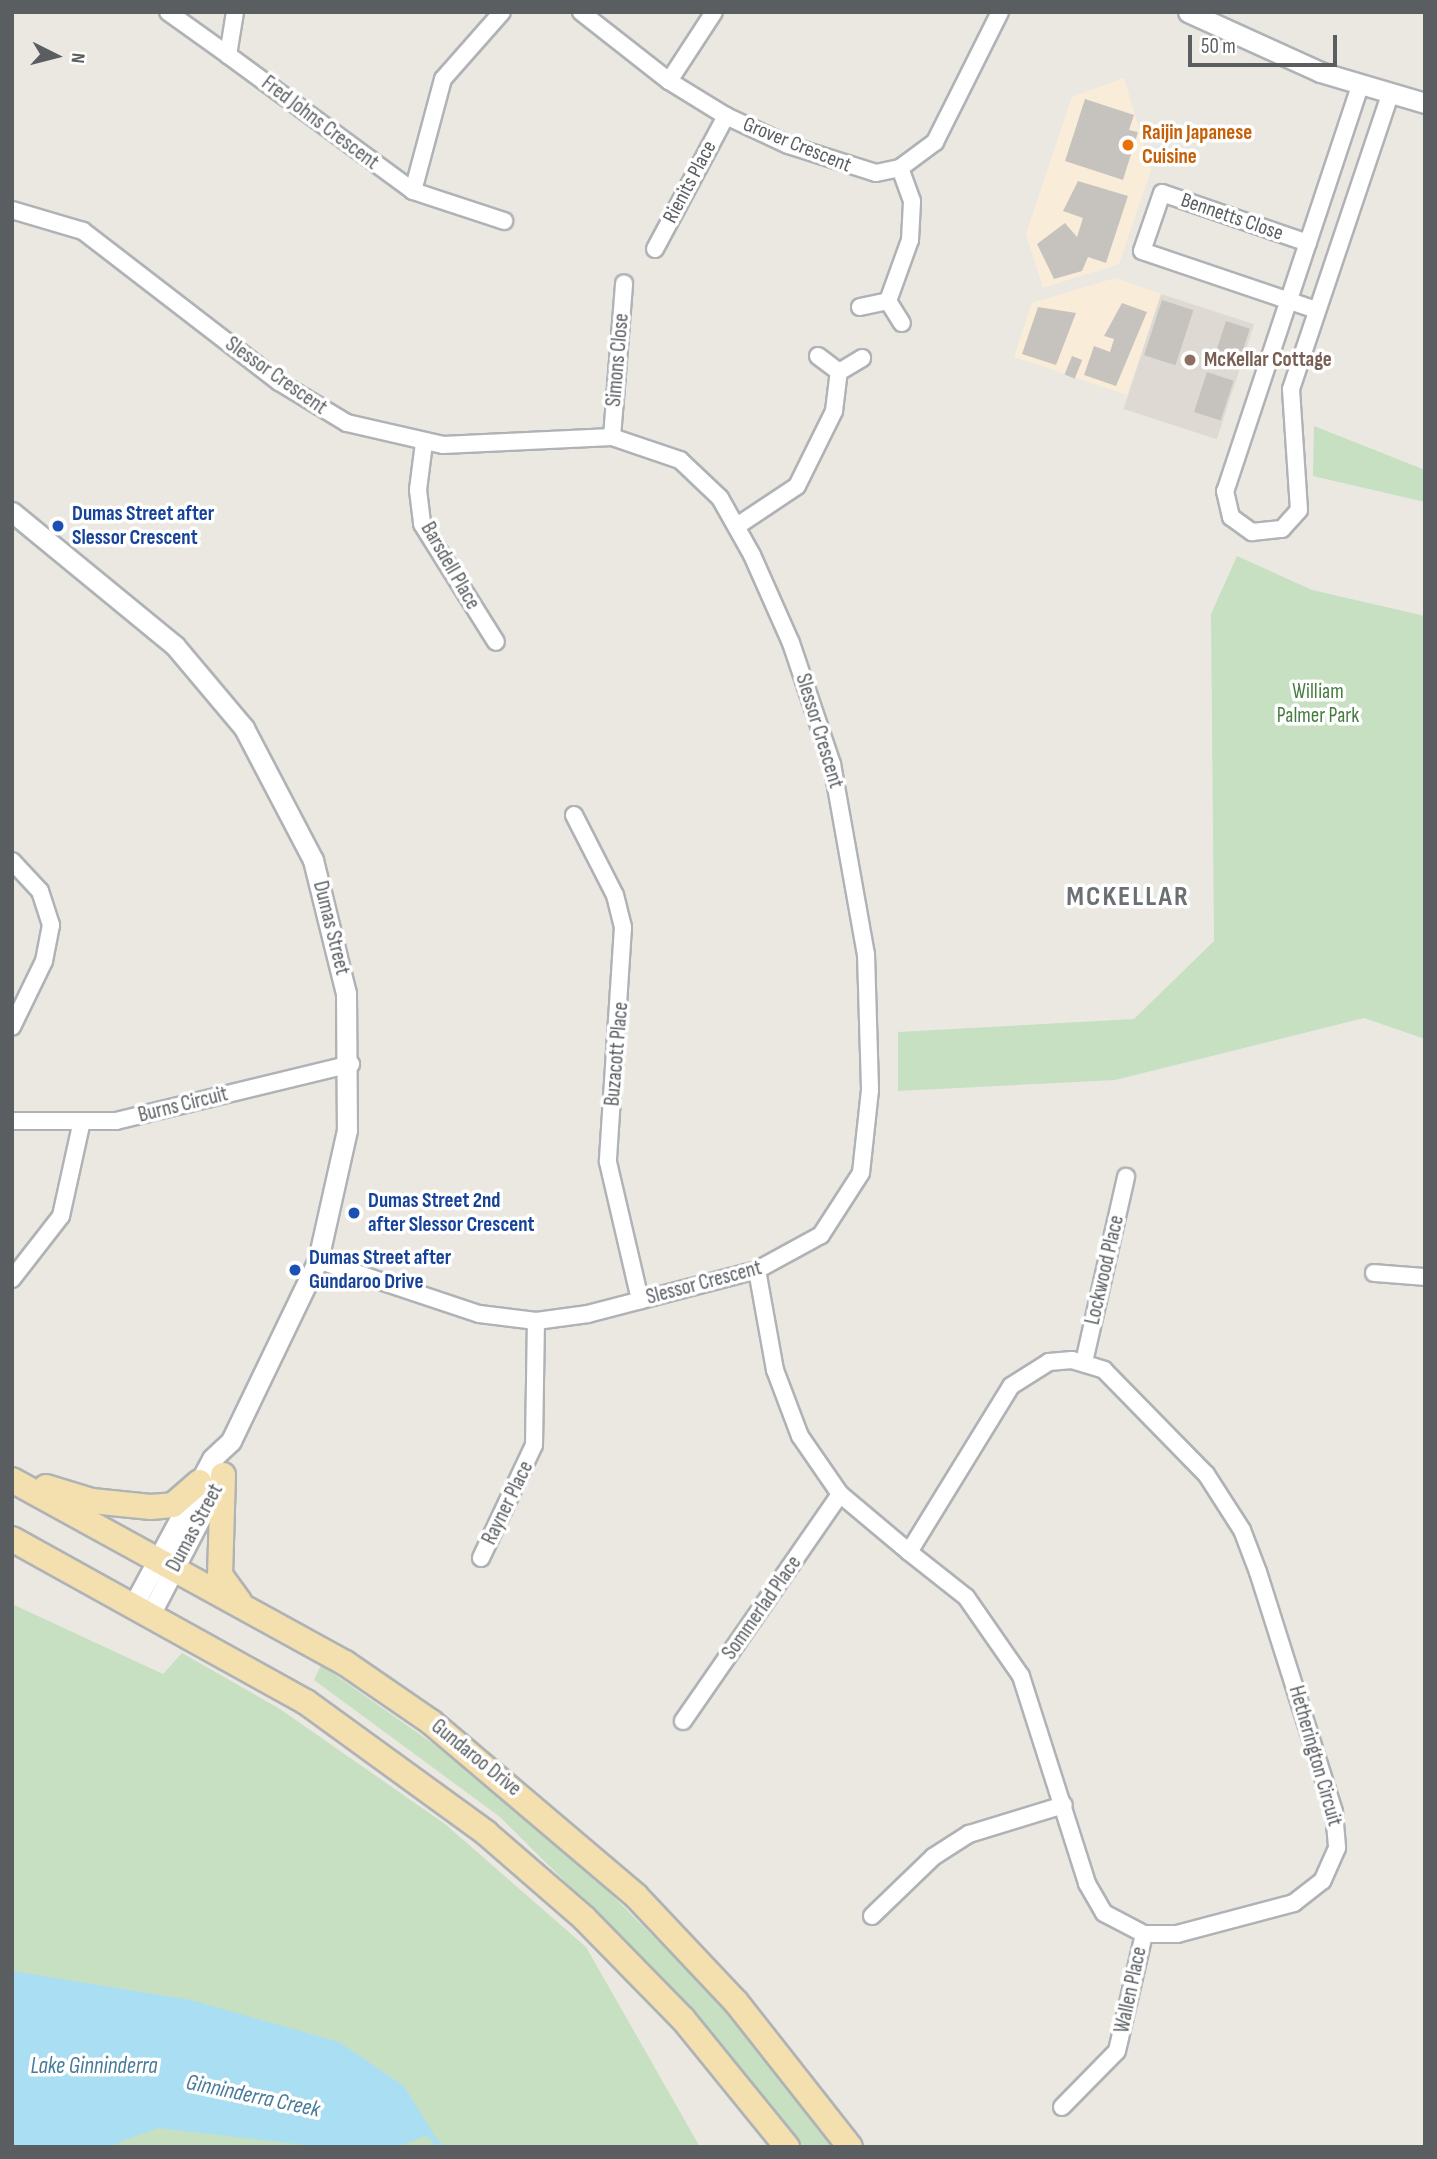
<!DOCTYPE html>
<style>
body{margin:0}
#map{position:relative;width:1437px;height:2159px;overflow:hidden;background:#ebe8e2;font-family:"Sofia Sans Condensed",sans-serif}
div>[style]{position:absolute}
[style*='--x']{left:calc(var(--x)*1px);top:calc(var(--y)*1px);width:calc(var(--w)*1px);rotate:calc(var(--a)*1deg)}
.commercial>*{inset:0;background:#f9edd9}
.education>*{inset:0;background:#ded9d3;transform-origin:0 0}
.green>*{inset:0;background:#c6e0c1}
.water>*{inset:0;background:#aadef3}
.stream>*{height:6px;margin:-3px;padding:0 3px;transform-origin:3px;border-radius:3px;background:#aadef3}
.building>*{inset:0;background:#c6c3bf;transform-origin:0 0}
.roads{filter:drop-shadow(2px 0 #afb3b6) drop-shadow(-2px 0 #afb3b6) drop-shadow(0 2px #afb3b6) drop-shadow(0 -2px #afb3b6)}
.minor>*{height:16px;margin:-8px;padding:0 8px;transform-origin:8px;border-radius:8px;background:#fff}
.tertiary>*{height:19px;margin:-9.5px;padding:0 9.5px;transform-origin:9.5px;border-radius:9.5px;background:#fff}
.primary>*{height:24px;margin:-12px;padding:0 12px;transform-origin:12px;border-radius:12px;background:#f4dfae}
.dots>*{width:19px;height:19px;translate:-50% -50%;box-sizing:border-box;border:4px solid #fff;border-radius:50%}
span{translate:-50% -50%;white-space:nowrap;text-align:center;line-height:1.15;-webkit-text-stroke:7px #fff;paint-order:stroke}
.street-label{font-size:21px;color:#5a5e61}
.food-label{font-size:21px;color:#c56008;font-weight:700}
.left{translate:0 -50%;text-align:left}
.education-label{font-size:21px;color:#785e54;font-weight:700}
.transit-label{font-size:21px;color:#164399;font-weight:700}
.park-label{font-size:21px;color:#447c3e}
.water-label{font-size:23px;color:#477b9b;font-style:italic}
.district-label{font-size:28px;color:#6b7073;font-weight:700;letter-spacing:2px}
.frame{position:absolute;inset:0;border:14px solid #5a5e61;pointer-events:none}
.north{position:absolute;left:21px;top:21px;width:70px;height:70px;-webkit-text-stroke:5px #fff;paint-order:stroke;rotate:96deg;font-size:19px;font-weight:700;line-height:28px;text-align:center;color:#5a5e61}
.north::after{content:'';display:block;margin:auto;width:24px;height:32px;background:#5a5e61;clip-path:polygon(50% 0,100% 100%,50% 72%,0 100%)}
.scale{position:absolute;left:1188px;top:35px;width:149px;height:32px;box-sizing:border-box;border:4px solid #5a5e61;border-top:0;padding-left:9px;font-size:21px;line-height:24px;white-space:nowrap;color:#5a5e61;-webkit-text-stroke:5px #fff;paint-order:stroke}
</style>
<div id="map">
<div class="commercial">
<i style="clip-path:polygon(1124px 78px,1151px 170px,1119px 264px,1043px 288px,1026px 234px,1072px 97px)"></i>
<i style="clip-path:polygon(1115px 278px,1161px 294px,1127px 395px,1014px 357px,1032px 303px)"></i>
</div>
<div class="education">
<i style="left:1161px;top:294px;width:98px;height:121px;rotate:18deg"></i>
</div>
<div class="green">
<i style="clip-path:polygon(1314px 426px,1425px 470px,1425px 502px,1313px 476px)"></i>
<i style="clip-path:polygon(1237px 556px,1312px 590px,1425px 616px,1425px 1039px,1364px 1018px,1115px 1080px,898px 1091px,898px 1032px,1134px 1019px,1214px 941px,1211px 614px)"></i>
<i style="clip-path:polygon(12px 1604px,163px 1674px,182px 1653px,280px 1709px,445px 1824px,586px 1947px,700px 2147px,12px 2147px)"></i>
<i style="clip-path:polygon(321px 1665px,482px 1778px,564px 1847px,726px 2009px,836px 2147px,800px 2147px,653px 1969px,500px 1817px,314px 1680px)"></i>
</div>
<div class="water">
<i style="clip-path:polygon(12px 1971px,191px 2000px,339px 2042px,404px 2086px,433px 2133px,397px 2147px,323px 2147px,158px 2128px,107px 2147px,12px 2147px)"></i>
</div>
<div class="stream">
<i style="--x:427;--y:2132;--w:21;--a:47"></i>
</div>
<div class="building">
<i style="clip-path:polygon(1085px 99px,1134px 115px,1129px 130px,1138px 132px,1123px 180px,1065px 161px)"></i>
<i style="clip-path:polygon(1078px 181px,1128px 196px,1106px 263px,1088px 257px,1082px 271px,1054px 279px,1037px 244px,1065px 223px,1077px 237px,1083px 218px,1063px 211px)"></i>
<i style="left:1162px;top:300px;width:33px;height:58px;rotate:18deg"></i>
<i style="clip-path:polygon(1122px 303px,1147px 312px,1116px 386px,1084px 375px,1094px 346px,1110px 352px,1114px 339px,1104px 336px)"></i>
<i style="clip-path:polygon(1038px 307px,1076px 313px,1056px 365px,1022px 354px)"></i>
<i style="left:1226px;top:321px;width:25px;height:37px;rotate:18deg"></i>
<i style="left:1072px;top:356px;width:11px;height:20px;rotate:22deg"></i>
<i style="left:1207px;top:372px;width:28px;height:42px;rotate:18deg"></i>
</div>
<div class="roads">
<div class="minor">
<i style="--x:168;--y:12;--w:74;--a:35.6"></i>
<i style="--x:235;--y:12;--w:44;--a:99.2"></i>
<i style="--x:228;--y:55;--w:230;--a:36.3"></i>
<i style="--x:413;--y:191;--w:116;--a:-75"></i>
<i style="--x:443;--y:79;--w:89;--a:-48.6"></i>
<i style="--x:581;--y:12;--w:112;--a:38.1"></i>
<i style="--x:669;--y:81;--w:67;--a:31.6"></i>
<i style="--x:726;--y:116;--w:68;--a:25.1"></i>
<i style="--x:788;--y:145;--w:92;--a:17.7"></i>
<i style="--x:876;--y:173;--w:25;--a:-12"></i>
<i style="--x:900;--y:168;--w:44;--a:-36.6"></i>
<i style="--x:935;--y:142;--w:145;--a:-63.4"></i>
<i style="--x:669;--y:81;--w:82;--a:-56.9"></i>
<i style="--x:1360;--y:86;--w:427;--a:108.4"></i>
<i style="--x:1225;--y:491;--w:27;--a:77"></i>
<i style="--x:1231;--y:517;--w:26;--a:36"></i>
<i style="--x:1252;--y:532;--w:30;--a:-6"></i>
<i style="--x:1282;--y:529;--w:25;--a:-48"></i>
<i style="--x:1299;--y:510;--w:121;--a:-93.8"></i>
<i style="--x:1291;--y:389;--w:311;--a:-71.4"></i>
<i style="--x:413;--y:191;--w:96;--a:18.2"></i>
<i style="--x:12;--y:210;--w:74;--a:16.5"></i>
<i style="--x:83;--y:231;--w:247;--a:37.6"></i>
<i style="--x:279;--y:382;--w:79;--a:31.1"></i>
<i style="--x:347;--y:423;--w:98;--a:12.9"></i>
<i style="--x:443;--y:445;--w:169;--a:-2.7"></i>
<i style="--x:612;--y:437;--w:72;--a:18.7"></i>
<i style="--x:680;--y:460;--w:55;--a:43.5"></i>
<i style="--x:720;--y:498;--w:65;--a:60.7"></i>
<i style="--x:752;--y:555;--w:96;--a:66.1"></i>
<i style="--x:791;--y:643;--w:128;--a:71.3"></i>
<i style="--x:832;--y:764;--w:193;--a:79.9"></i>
<i style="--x:866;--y:954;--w:136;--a:88.3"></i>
<i style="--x:870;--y:1090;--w:83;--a:96.2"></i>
<i style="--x:861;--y:1173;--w:74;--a:122.8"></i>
<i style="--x:821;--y:1235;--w:73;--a:151.3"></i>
<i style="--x:757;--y:1270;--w:175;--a:165.4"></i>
<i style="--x:588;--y:1314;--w:52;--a:172.3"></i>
<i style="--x:536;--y:1321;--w:57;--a:-173"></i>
<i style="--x:479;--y:1314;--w:170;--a:-161.5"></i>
<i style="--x:1308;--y:243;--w:154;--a:-161.1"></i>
<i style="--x:1162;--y:193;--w:61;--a:109"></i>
<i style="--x:1142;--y:251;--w:184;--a:18.7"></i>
<i style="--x:655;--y:249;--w:151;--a:-61.9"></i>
<i style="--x:888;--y:301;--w:26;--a:58"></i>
<i style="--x:860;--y:307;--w:29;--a:-12"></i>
<i style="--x:888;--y:301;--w:65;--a:-70.2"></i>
<i style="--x:910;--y:240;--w:39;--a:-87"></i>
<i style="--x:912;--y:201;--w:35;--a:-110"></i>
<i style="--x:818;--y:356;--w:26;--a:37"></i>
<i style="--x:612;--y:437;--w:154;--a:-85.5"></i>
<i style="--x:424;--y:443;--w:47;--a:97.3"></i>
<i style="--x:418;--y:490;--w:34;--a:83"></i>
<i style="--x:422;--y:524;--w:139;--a:57.9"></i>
<i style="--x:737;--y:526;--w:72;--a:-33.7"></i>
<i style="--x:797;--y:486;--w:84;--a:-63.7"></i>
<i style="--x:834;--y:411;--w:39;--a:-83"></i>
<i style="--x:839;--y:372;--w:27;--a:-31"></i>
<i style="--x:574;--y:815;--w:90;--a:62.9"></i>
<i style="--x:615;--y:895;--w:33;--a:76"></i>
<i style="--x:623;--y:927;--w:235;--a:93.7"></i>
<i style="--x:608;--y:1162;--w:142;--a:76.9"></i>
<i style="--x:12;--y:861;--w:41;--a:47"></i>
<i style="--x:40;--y:891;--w:36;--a:72"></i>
<i style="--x:51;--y:925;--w:37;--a:101"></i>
<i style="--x:44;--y:961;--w:73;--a:115.9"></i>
<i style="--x:12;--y:1121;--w:104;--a:0"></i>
<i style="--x:116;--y:1121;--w:242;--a:-13.6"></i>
<i style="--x:757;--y:1270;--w:102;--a:79.8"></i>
<i style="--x:775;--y:1370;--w:71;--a:69.3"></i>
<i style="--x:800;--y:1436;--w:70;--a:55.4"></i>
<i style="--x:840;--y:1494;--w:90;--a:40"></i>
<i style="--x:909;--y:1552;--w:195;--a:-58.4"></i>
<i style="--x:1011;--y:1386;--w:45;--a:-32.3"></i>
<i style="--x:1049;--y:1362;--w:23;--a:-5"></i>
<i style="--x:1072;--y:1360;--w:34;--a:17"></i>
<i style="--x:1104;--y:1370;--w:146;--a:45.6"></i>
<i style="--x:1206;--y:1474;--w:67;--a:57.3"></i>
<i style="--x:1242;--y:1530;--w:45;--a:69.1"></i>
<i style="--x:1258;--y:1572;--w:252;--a:72.4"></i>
<i style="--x:1334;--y:1812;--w:36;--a:85"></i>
<i style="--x:1337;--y:1848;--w:36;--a:114"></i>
<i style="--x:1322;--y:1881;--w:36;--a:142"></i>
<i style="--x:1294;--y:1903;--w:121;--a:165.2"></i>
<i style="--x:1177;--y:1934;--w:33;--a:180"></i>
<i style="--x:1144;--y:1934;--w:45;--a:-152.3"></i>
<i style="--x:1104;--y:1913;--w:34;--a:-120"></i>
<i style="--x:1087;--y:1883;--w:217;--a:-107.7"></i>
<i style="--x:1021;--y:1676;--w:96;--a:-124.8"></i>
<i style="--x:966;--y:1597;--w:73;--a:-141.7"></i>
<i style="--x:1374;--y:1273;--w:51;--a:4.5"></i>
<i style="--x:12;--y:1279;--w:80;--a:-52.1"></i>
<i style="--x:61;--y:1216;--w:93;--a:-77.6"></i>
<i style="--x:1084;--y:1362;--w:190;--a:-77.2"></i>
<i style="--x:481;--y:1558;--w:125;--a:-64.9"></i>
<i style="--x:534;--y:1445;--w:124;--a:-89.1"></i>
<i style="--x:683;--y:1721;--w:276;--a:-55.3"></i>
<i style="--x:872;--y:1916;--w:85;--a:-44"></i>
<i style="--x:933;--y:1857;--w:43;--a:-32.6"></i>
<i style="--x:969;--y:1834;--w:99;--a:-17"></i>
<i style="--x:1062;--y:2107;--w:78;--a:-45.5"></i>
<i style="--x:1117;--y:2051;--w:120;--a:-77"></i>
</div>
<div class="tertiary">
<i style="--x:1188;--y:12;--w:145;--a:24.4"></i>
<i style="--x:1320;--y:72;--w:109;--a:16.4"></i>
<i style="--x:12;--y:512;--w:211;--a:39.4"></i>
<i style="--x:175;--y:646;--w:107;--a:49.9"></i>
<i style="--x:244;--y:728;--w:149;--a:62.4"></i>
<i style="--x:313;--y:860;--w:137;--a:76.1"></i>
<i style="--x:346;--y:993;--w:137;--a:89.6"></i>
<i style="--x:347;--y:1130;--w:133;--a:102.6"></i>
<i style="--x:318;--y:1260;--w:201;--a:115.7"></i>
<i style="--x:231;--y:1441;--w:26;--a:137"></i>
<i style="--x:212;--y:1459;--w:165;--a:118.3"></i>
<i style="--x:151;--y:1613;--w:152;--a:-62.6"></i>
</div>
<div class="primary">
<i style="--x:223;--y:1475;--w:100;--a:91.7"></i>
<i style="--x:220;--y:1575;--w:32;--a:54"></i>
<i style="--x:12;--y:1480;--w:380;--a:28.8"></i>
<i style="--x:345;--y:1663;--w:104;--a:34.5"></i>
<i style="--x:431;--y:1722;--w:269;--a:40.3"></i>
<i style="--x:636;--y:1896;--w:146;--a:46.7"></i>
<i style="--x:736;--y:2002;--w:184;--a:51.8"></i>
<i style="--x:46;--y:1487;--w:48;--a:16.9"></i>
<i style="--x:92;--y:1501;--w:59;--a:5.8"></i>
<i style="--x:151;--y:1507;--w:22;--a:-5"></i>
<i style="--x:173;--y:1505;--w:35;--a:-41"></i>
<i style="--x:12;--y:1539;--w:336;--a:29"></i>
<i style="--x:306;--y:1702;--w:223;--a:36"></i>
<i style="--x:486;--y:1833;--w:130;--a:40.9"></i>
<i style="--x:584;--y:1918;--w:141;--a:45.6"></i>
<i style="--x:683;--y:2019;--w:165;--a:50.9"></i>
</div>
</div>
<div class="dots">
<i style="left:1128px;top:145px;background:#e8710a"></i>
<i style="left:1190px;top:360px;background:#8d6e63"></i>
<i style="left:58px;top:526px;background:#1a4fb4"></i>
<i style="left:354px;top:1213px;background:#1a4fb4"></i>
<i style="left:295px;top:1270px;background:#1a4fb4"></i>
</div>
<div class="street-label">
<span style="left:320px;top:123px;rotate:37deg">Fred Johns Crescent</span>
<span style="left:797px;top:145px;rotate:22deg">Grover Crescent</span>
<span style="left:690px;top:182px;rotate:-62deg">Rienits Place</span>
<span style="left:1232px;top:217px;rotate:19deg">Bennetts Close</span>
<span style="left:618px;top:360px;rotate:-85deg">Simons Close</span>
<span style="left:276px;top:376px;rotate:35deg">Slessor Crescent</span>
<span style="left:450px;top:566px;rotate:60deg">Barsdell Place</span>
<span style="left:819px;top:731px;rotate:73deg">Slessor Crescent</span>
<span style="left:331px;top:928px;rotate:76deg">Dumas Street</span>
<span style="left:617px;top:1054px;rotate:-85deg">Buzacott Place</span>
<span style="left:183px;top:1105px;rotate:-14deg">Burns Circuit</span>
<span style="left:1105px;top:1270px;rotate:-77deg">Lockwood Place</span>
<span style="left:704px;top:1283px;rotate:-15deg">Slessor Crescent</span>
<span style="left:508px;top:1503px;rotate:-64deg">Rayner Place</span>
<span style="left:195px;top:1528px;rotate:-62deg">Dumas Street</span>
<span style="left:762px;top:1608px;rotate:-55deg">Sommerlad Place</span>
<span style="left:1315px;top:1756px;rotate:74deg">Hetherington Circuit</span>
<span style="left:476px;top:1758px;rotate:39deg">Gundaroo Drive</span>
<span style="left:1131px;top:1990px;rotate:-78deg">Wallen Place</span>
</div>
<div class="food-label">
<span class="left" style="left:1142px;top:145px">Raijin Japanese<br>Cuisine</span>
</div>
<div class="education-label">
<span class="left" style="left:1204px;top:360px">McKellar Cottage</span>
</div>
<div class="transit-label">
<span class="left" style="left:72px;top:526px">Dumas Street after<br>Slessor Crescent</span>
<span class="left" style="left:368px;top:1213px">Dumas Street 2nd<br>after Slessor Crescent</span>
<span class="left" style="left:309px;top:1270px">Dumas Street after<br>Gundaroo Drive</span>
</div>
<div class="park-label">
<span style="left:1318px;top:704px">William<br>Palmer Park</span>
</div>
<div class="water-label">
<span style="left:94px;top:2066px">Lake Ginninderra</span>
<span style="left:253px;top:2096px;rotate:12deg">Ginninderra Creek</span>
</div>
<div class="district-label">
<span style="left:1128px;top:897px">MCKELLAR</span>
</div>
<div class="frame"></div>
<div class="north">N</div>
<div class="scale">50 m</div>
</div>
